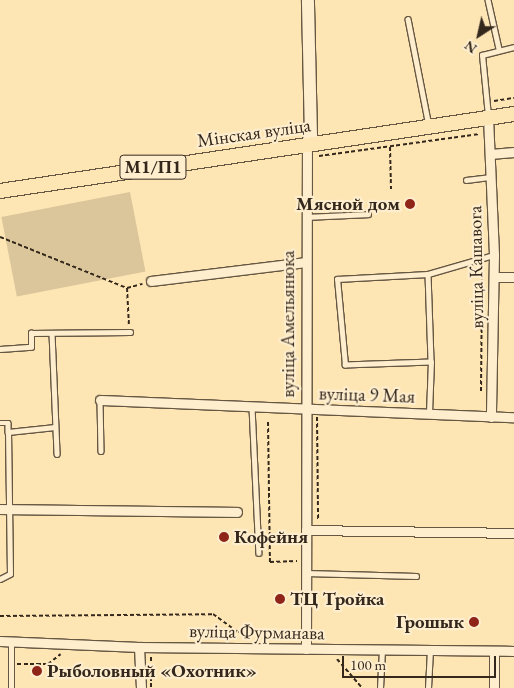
<!DOCTYPE html>
<meta charset="utf-8">
<style>
body{margin:0}
#map{position:relative;width:514px;height:688px;overflow:hidden;background:#fde5b4;font-family:"EB Garamond",serif}
div>[style]{position:absolute}
[style*='--x']{left:calc(var(--x)*1px);top:calc(var(--y)*1px);width:calc(var(--w)*1px);rotate:calc(var(--a)*1deg)}
.green>*{inset:0;background:#dbc59a;transform-origin:0 0}
.path>*{height:2px;margin-top:-1px;transform-origin:0;background:repeating-linear-gradient(90deg,#34281d 0 4px,transparent 0 6.5px)}
.roads{filter:drop-shadow(1px 0 #665743) drop-shadow(-1px 0 #665743) drop-shadow(0 1px #665743) drop-shadow(0 -1px #665743)}
.lane>*{height:4.5px;margin:-2.25px;padding:0 2.25px;transform-origin:2.25px;border-radius:2.25px;background:#feeece}
.street>*{height:9px;margin:-4.5px;padding:0 4.5px;transform-origin:4.5px;border-radius:4.5px;background:#feeece}
.secondary>*{height:12px;margin:-6px;padding:0 6px;transform-origin:6px;border-radius:6px;background:#feeece}
.primary>*{height:14px;margin:-7px;padding:0 7px;transform-origin:7px;border-radius:7px;background:#fde5b4}
.dots>*{width:14px;height:14px;translate:-50% -50%;box-sizing:border-box;border:2px solid #feeece;border-radius:50%}
span{translate:-50% -50%;white-space:nowrap;text-align:center;line-height:1.15;-webkit-text-stroke:4.5px #feeece;paint-order:stroke}
.shield-label span{padding:1px 4px;background:#feeece;border:1px solid;border-radius:4px;-webkit-text-stroke-width:0}
.shield-label{font-size:18px;color:#34281d;font-weight:700}
.street-label{font-size:19px;color:#34281d}
.poi-label{font-size:19px;color:#34281d;font-weight:700}
.right{translate:-100% -50%;text-align:right}
.left{translate:0 -50%;text-align:left}
.north{position:absolute;left:454px;top:10px;width:50px;height:50px;-webkit-text-stroke:4px #feeece;paint-order:stroke;rotate:215deg;font-size:14px;font-weight:700;line-height:20px;text-align:center;color:#34281d}
.north::after{content:'';display:block;margin:auto;width:18px;height:22px;background:#34281d;clip-path:polygon(50% 0,100% 100%,50% 72%,0 100%)}
.scale{position:absolute;left:342px;top:656px;width:154px;height:22px;box-sizing:border-box;border:2px solid #34281d;border-top:0;padding-left:6px;font-size:15px;line-height:18px;white-space:nowrap;color:#34281d;-webkit-text-stroke:4px #feeece;paint-order:stroke}
</style>
<div id="map">
<div class="green">
<i style="left:130px;top:192px;width:81px;height:131px;rotate:79deg"></i>
</div>
<div class="path">
<i style="--x:494;--y:101;--w:20;--a:-9"></i>
<i style="--x:390;--y:147;--w:42;--a:88.6"></i>
<i style="--x:319;--y:156;--w:162;--a:-7.8"></i>
<i style="--x:0;--y:237;--w:137;--a:21.9"></i>
<i style="--x:127;--y:288;--w:16;--a:-15"></i>
<i style="--x:127;--y:288;--w:38;--a:87"></i>
<i style="--x:481;--y:391;--w:125;--a:-89.5"></i>
<i style="--x:317;--y:417;--w:103;--a:89.4"></i>
<i style="--x:268;--y:422;--w:140;--a:89.2"></i>
<i style="--x:270;--y:562;--w:27;--a:-2"></i>
<i style="--x:0;--y:616;--w:213;--a:-0.5"></i>
<i style="--x:213;--y:614;--w:31;--a:36"></i>
<i style="--x:238;--y:632;--w:59;--a:1"></i>
<i style="--x:151;--y:657;--w:30;--a:90"></i>
<i style="--x:337;--y:659;--w:38;--a:49"></i>
<i style="--x:17;--y:664;--w:31;--a:0"></i>
<i style="--x:48;--y:664;--w:16;--a:-38"></i>
</div>
<div class="roads">
<div class="lane">
<i style="--x:488;--y:0;--w:50;--a:77.3"></i>
<i style="--x:408;--y:19;--w:109;--a:78.9"></i>
<i style="--x:488;--y:116;--w:61;--a:-95.6"></i>
<i style="--x:482;--y:55;--w:33;--a:-14"></i>
<i style="--x:466;--y:180;--w:25;--a:-7"></i>
<i style="--x:307;--y:217;--w:61;--a:-2.8"></i>
<i style="--x:428;--y:274;--w:88;--a:88"></i>
<i style="--x:431;--y:362;--w:86;--a:178"></i>
<i style="--x:345;--y:365;--w:86;--a:-95.3"></i>
<i style="--x:337;--y:279;--w:91;--a:-3.1"></i>
<i style="--x:428;--y:274;--w:69;--a:-16.1"></i>
<i style="--x:52;--y:333;--w:121;--a:87.6"></i>
<i style="--x:0;--y:349;--w:31;--a:-4"></i>
<i style="--x:31;--y:347;--w:14;--a:-90"></i>
<i style="--x:31;--y:333;--w:99;--a:-0.6"></i>
<i style="--x:100;--y:400;--w:51;--a:88.9"></i>
<i style="--x:252;--y:407;--w:146;--a:87.3"></i>
<i style="--x:429;--y:413;--w:51;--a:-87.8"></i>
<i style="--x:0;--y:423;--w:8;--a:0"></i>
<i style="--x:8;--y:423;--w:9;--a:90"></i>
<i style="--x:306;--y:573;--w:110;--a:1.6"></i>
<i style="--x:0;--y:579;--w:11;--a:-27"></i>
<i style="--x:10;--y:574;--w:142;--a:-90.8"></i>
<i style="--x:8;--y:432;--w:47;--a:-6.1"></i>
<i style="--x:11;--y:688;--w:47;--a:-90"></i>
<i style="--x:380;--y:688;--w:38;--a:-87"></i>
<i style="--x:428;--y:688;--w:37;--a:-87"></i>
</div>
<div class="street">
<i style="--x:488;--y:117;--w:138;--a:87.5"></i>
<i style="--x:494;--y:255;--w:162;--a:91.1"></i>
<i style="--x:490;--y:154;--w:24;--a:-5"></i>
<i style="--x:494;--y:277;--w:20;--a:0"></i>
<i style="--x:151;--y:281;--w:156;--a:-7"></i>
<i style="--x:100;--y:400;--w:414;--a:2.4"></i>
<i style="--x:0;--y:509;--w:237;--a:0.7"></i>
<i style="--x:306;--y:530;--w:208;--a:0.8"></i>
<i style="--x:0;--y:641;--w:139;--a:2.5"></i>
<i style="--x:139;--y:647;--w:375;--a:0.6"></i>
<i style="--x:139;--y:647;--w:41;--a:87.2"></i>
<i style="--x:306;--y:649;--w:505;--a:-89.89"></i>
<i style="--x:494;--y:651;--w:37;--a:90"></i>
</div>
<div class="secondary">
<i style="--x:307;--y:144;--w:9;--a:-63"></i>
<i style="--x:311;--y:136;--w:136;--a:-91.3"></i>
</div>
<div class="primary">
<i style="--x:0;--y:191;--w:520;--a:-8.52"></i>
</div>
</div>
<div class="dots">
<i style="left:410px;top:204px;background:#8f2418"></i>
<i style="left:224px;top:537px;background:#8f2418"></i>
<i style="left:280px;top:599px;background:#8f2418"></i>
<i style="left:474px;top:622px;background:#8f2418"></i>
<i style="left:37px;top:671px;background:#8f2418"></i>
</div>
<div class="shield-label">
<span style="left:153px;top:167px">М1/П1</span>
</div>
<div class="street-label">
<span style="left:254px;top:133px;rotate:-8deg">Мінская вуліца</span>
<span style="left:476px;top:267px;rotate:-91deg">вуліца Кашавога</span>
<span style="left:288px;top:324px;rotate:-90deg">вуліца Амельянюка</span>
<span style="left:367px;top:395px;rotate:2deg">вуліца 9 Мая</span>
<span style="left:257px;top:632px;rotate:1deg">вуліца Фурманава</span>
</div>
<div class="poi-label">
<span class="right" style="left:400px;top:204px">Мясной дом</span>
<span class="left" style="left:234px;top:537px">Кофейня</span>
<span class="left" style="left:290px;top:599px">ТЦ Тройка</span>
<span class="right" style="left:464px;top:622px">Грошык</span>
<span class="left" style="left:47px;top:671px">Рыболовный «Охотник»</span>
</div>
<div class="north">N</div>
<div class="scale">100 m</div>
</div>
